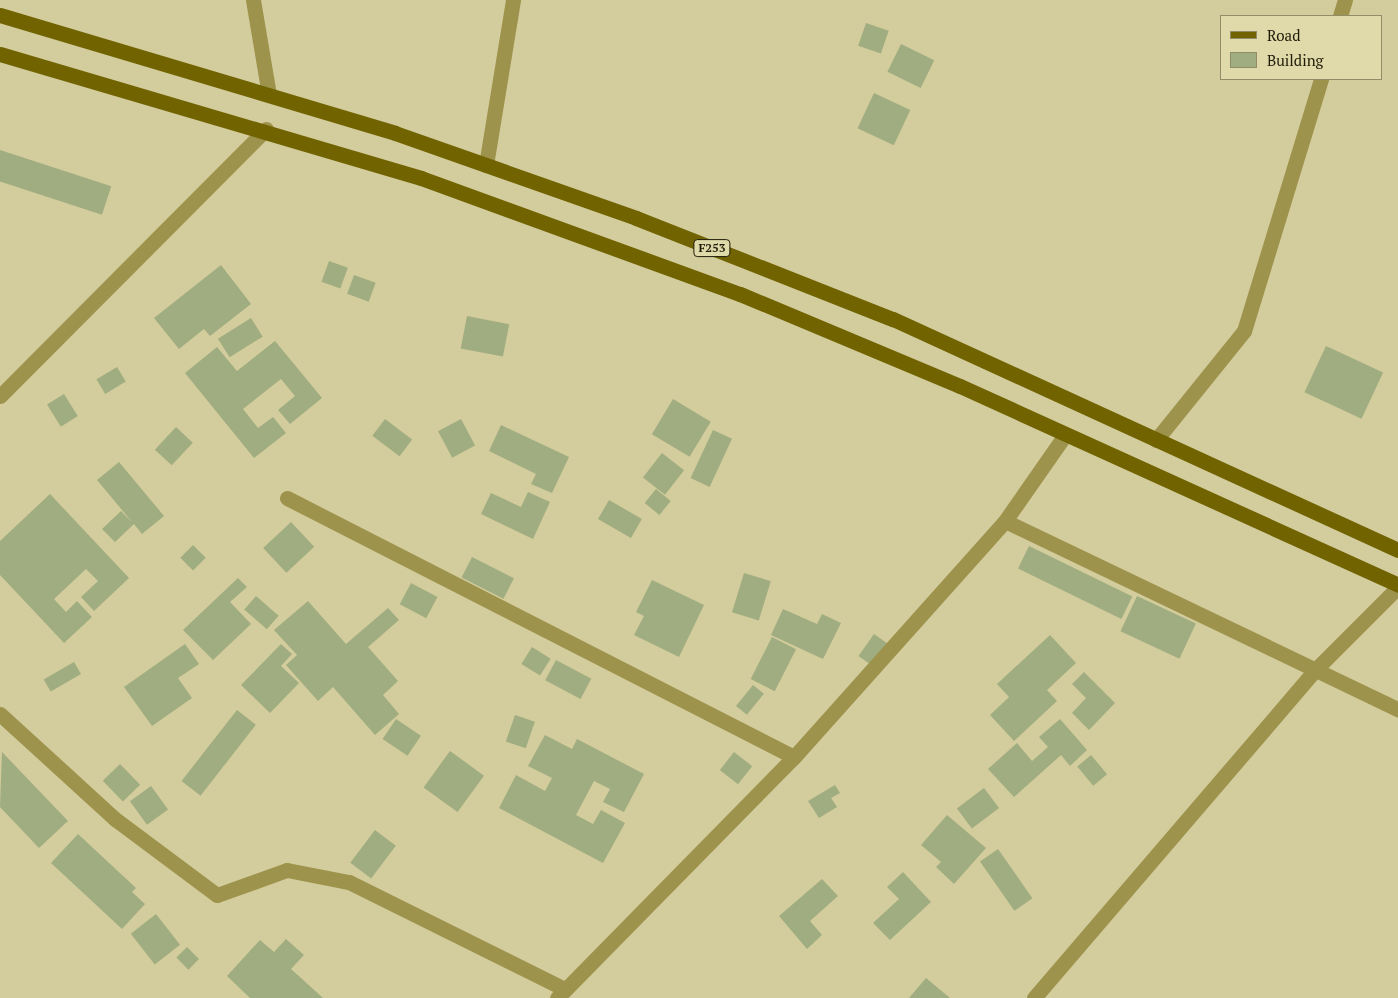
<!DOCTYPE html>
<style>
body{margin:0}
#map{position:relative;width:1398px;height:998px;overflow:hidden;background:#d3cc9c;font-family:"PT Serif",serif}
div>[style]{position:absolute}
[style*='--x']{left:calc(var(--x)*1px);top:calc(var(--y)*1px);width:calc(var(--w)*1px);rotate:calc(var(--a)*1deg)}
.building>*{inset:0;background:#a0ad80;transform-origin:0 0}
.minor>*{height:15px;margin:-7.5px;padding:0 7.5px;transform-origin:7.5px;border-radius:7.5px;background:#9e934d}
.major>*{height:15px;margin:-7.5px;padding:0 7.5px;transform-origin:7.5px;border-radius:7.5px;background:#706300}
span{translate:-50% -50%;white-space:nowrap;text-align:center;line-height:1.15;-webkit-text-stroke:5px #e0d9a9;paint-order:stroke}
.shield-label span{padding:1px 4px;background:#e0d9a9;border:1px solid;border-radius:4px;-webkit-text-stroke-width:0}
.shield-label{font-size:12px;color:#1e1b09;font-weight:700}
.legend{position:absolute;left:1220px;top:15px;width:162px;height:65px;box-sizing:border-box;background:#e0d9a9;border:1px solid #928d69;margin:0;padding:6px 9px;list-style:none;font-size:15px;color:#1e1b09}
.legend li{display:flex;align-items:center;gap:10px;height:25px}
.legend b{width:25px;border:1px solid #928d69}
</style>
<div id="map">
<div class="building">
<i style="left:866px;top:23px;width:24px;height:24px;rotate:19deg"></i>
<i style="left:901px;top:44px;width:37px;height:31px;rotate:26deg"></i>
<i style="left:874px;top:93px;width:40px;height:39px;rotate:25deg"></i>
<i style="left:0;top:150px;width:117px;height:30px;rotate:18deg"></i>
<i style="left:329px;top:261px;width:20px;height:22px;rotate:20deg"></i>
<i style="clip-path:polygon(221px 265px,251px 304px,210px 336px,204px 329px,179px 349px,154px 318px)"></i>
<i style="left:354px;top:275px;width:23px;height:20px;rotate:20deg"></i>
<i style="left:467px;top:316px;width:43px;height:33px;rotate:11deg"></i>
<i style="left:251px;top:318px;width:22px;height:39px;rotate:58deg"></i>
<i style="clip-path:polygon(275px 341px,322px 398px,290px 424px,278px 410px,295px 396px,281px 379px,243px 409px,258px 428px,273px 417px,286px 433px,254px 458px,185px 373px,217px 347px,237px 371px)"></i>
<i style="left:1326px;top:346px;width:63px;height:51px;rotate:25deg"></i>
<i style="left:117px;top:367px;width:17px;height:24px;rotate:59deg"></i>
<i style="left:64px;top:394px;width:26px;height:20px;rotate:58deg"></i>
<i style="left:673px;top:399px;width:44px;height:41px;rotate:31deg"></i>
<i style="left:385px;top:419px;width:34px;height:21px;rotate:37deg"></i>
<i style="left:461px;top:419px;width:30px;height:26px;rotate:62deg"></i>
<i style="clip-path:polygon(501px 425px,569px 457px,552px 493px,531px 484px,536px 474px,489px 451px)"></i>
<i style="left:176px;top:427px;width:23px;height:31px;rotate:43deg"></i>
<i style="left:713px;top:430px;width:21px;height:53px;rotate:25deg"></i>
<i style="left:662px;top:453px;width:28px;height:31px;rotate:38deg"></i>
<i style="clip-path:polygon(119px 462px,164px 516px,142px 534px,134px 524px,115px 542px,102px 529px,121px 511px,132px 522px,97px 480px)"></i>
<i style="left:656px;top:489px;width:19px;height:18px;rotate:39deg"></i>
<i style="clip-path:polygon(528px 492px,550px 502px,533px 539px,481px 514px,491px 493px,521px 507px)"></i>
<i style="clip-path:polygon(50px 494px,129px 578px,94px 611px,81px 597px,98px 581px,86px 569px,54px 599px,66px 612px,77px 601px,92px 617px,64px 643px,0 575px,0 541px)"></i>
<i style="left:609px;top:500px;width:38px;height:22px;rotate:30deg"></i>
<i style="left:291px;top:522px;width:34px;height:38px;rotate:47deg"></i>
<i style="left:193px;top:545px;width:18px;height:18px;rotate:45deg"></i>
<i style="left:1029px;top:546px;width:115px;height:25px;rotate:26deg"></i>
<i style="left:472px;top:557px;width:47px;height:23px;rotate:27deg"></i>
<i style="left:744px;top:573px;width:28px;height:41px;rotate:17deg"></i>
<i style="clip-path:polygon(238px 578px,247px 587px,230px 602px,251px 624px,213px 660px,183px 630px)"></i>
<i style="clip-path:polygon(652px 580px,704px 605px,679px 657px,634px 635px,644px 616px,636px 612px)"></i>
<i style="left:411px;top:583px;width:30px;height:24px;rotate:28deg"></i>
<i style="left:256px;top:596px;width:30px;height:18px;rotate:41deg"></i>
<i style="left:1137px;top:596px;width:65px;height:39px;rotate:25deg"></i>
<i style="clip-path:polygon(308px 601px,346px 644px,388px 608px,399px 620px,368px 647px,398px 681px,383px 695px,399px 714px,375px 735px,333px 687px,318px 701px,286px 665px,297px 655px,274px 630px)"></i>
<i style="clip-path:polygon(783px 609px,817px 624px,822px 614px,841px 623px,823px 659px,771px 635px)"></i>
<i style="left:874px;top:634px;width:19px;height:27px;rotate:35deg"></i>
<i style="clip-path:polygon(1050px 635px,1076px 663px,1047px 690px,1057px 701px,1014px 741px,990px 715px,1009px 697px,997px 684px)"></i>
<i style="left:772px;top:637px;width:27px;height:47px;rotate:27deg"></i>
<i style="clip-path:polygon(185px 644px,199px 664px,178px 678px,192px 698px,152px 726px,124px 687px)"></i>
<i style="clip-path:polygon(281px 644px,292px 654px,281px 666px,299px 683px,270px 713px,241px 685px)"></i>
<i style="left:532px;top:647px;width:22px;height:20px;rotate:32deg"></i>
<i style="left:556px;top:660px;width:40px;height:23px;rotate:28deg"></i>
<i style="left:74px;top:662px;width:14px;height:35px;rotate:60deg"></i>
<i style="clip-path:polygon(1084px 672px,1115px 703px,1089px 730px,1072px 713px,1086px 698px,1072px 684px)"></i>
<i style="left:753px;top:685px;width:14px;height:27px;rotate:39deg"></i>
<i style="left:237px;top:710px;width:24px;height:90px;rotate:38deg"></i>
<i style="left:515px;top:715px;width:21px;height:28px;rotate:19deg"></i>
<i style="left:396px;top:719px;width:30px;height:24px;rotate:34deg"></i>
<i style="clip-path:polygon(1060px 719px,1087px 750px,1070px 766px,1061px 755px,1014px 797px,988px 769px,1017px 743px,1032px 761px,1048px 747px,1039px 737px)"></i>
<i style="clip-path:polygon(545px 735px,572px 749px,577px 739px,644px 774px,624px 812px,603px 802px,610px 789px,594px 781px,576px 815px,593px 824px,601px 810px,625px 823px,603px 863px,499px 808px,516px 775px,545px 791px,552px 778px,528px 766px)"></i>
<i style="left:450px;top:751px;width:42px;height:45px;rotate:36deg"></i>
<i style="clip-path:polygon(2px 752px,68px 821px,39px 848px,0 807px)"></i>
<i style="left:734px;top:752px;width:23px;height:23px;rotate:38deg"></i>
<i style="left:1091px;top:755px;width:25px;height:18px;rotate:50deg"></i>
<i style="left:120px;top:764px;width:29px;height:24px;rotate:46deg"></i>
<i style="clip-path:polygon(835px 785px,840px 793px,831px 798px,837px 807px,819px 818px,808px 801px)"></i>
<i style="left:151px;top:786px;width:29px;height:26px;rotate:54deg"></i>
<i style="left:984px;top:788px;width:25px;height:34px;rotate:53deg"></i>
<i style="clip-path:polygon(947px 815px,986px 848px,954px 884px,936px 867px,941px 862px,921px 845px)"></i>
<i style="left:375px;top:830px;width:26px;height:41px;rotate:37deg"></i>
<i style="clip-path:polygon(78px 834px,136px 888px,132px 892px,145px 904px,122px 929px,51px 863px)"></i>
<i style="left:998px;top:849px;width:60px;height:22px;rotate:55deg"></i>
<i style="clip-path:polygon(903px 872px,931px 902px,890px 940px,873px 923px,899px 899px,887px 887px)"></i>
<i style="clip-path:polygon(822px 879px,838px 896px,810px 921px,822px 935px,807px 949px,779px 916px)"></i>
<i style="left:156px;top:914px;width:39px;height:32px;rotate:52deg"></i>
<i style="clip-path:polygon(286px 939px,304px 955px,291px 969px,323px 998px,250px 998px,227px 976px,260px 940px,274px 952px)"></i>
<i style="left:187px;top:947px;width:17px;height:15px;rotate:45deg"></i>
<i style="clip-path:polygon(926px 978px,950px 998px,909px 998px)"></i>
</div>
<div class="minor">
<i style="--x:253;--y:0;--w:96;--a:80.4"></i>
<i style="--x:1340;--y:16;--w:17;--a:-73"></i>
<i style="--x:486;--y:165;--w:167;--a:-80.7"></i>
<i style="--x:0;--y:396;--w:377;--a:-45.1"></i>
<i style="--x:1156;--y:440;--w:140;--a:-51.1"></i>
<i style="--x:1244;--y:331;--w:264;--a:-73"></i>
<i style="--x:287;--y:498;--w:569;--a:27.06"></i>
<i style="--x:1005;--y:521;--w:436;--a:25.6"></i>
<i style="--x:0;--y:714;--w:156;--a:42.4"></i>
<i style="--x:115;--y:819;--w:127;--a:36.7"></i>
<i style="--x:217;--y:895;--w:74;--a:-19.7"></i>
<i style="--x:287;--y:870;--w:63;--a:11"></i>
<i style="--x:349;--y:882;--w:241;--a:26.4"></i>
<i style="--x:557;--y:998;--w:338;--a:-45.5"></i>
<i style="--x:794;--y:757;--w:317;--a:-48.2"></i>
<i style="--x:1005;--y:521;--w:105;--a:-55.1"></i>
<i style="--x:1034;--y:998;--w:433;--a:-49.4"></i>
<i style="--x:1316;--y:669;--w:116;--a:-45"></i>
</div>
<div class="major">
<i style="--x:0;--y:15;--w:412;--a:16.6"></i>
<i style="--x:395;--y:133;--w:256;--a:19.4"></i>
<i style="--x:636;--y:218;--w:276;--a:21.5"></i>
<i style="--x:893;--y:319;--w:555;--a:24.58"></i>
<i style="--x:0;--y:54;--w:439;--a:16.4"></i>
<i style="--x:421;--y:178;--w:339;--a:20"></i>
<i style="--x:740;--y:294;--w:238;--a:22.7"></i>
<i style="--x:960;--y:386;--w:481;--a:24.4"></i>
</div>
<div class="shield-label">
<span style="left:712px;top:248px">F253</span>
</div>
<ul class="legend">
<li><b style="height:6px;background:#706300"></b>Road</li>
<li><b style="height:14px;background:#a0ad80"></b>Building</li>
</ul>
</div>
